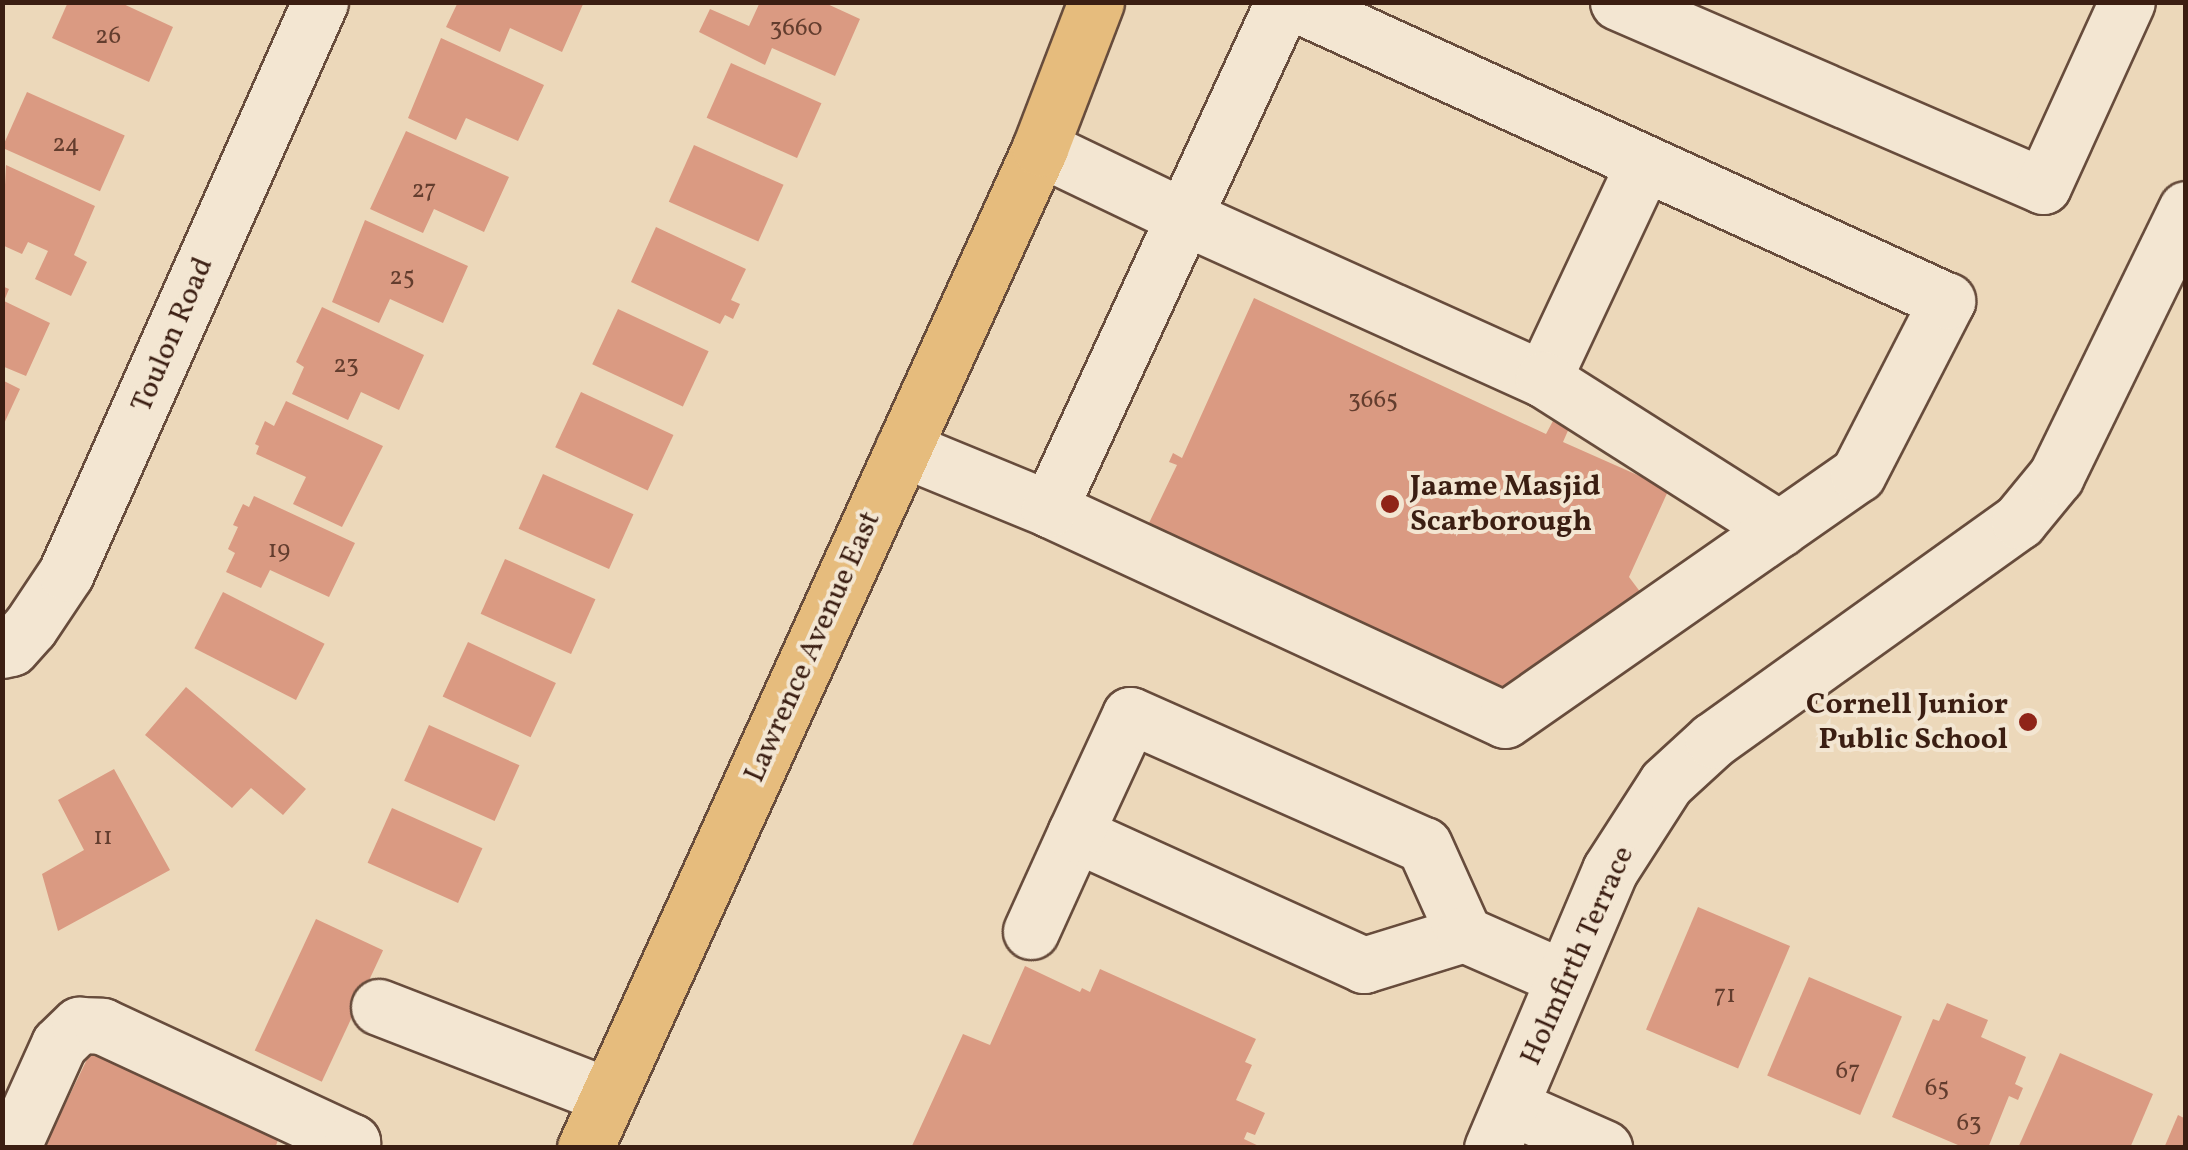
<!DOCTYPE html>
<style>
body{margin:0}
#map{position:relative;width:2188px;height:1150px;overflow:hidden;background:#ecd8ba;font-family:Vollkorn,serif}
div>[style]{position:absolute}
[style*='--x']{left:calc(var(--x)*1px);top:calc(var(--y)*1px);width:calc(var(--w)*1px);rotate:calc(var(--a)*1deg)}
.building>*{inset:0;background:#da9a82;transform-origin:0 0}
.roads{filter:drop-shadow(2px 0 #674c3c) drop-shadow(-2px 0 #674c3c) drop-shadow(0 2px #674c3c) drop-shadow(0 -2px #674c3c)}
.minor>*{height:55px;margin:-27.5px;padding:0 27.5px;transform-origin:27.5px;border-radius:27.5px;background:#f3e6d2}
.major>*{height:55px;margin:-27.5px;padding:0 27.5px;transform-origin:27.5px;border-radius:27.5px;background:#e6bc7d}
.dots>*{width:28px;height:28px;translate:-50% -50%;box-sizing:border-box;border:5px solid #f3e6d2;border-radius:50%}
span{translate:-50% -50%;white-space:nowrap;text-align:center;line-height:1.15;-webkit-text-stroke:8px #f3e6d2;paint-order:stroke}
.number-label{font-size:25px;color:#633d2e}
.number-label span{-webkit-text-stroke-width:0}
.street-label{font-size:30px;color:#3b1e12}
.poi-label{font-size:30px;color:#3b1e12;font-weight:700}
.left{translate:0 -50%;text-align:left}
.right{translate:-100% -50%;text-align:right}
.frame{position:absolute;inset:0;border:5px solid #3b1e12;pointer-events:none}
</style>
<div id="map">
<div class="building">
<i style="clip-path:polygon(68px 2px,119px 2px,173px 27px,149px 82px,52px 38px)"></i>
<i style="clip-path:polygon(458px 2px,584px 2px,562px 52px,510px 28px,500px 52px,446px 27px)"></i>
<i style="clip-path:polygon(760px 2px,823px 2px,860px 19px,835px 76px,772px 48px,765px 65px,699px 32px,710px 9px,749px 26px)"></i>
<i style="clip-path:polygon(441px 38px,544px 85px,518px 141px,466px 118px,456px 140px,408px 118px)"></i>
<i style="left:731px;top:63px;width:99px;height:60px;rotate:24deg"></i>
<i style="left:27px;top:92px;width:107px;height:61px;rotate:24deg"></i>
<i style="clip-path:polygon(406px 131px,509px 177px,484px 232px,434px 209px,423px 233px,370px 209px)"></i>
<i style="left:694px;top:145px;width:98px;height:62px;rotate:24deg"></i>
<i style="clip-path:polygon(6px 165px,95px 206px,74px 255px,87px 262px,71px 296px,35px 279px,48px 251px,28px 242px,22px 254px,2px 245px)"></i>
<i style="clip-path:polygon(365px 220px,468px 266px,443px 323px,390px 299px,379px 323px,332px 302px)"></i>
<i style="clip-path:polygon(656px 227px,746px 269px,731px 300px,740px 304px,733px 319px,725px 315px,720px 324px,631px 282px)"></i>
<i style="clip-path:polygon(2px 286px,9px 289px,4px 301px,50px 323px,26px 376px,2px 366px)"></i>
<i style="clip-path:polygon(1254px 298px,1546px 434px,1554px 419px,1570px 426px,1563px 442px,1669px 489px,1629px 577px,1647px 601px,1519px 694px,1149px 523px,1177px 465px,1169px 462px,1173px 453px,1182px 458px)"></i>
<i style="clip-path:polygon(322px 307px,424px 355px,399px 410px,361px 392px,348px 420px,292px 394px,304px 367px,296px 362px)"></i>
<i style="left:618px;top:309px;width:100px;height:61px;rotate:25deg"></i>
<i style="clip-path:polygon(2px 380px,20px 389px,2px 428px)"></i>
<i style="left:581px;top:392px;width:102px;height:61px;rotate:25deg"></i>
<i style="clip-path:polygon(286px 401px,383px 446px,342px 527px,293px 504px,306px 477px,256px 454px,259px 446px,255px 444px,265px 421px,274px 426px)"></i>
<i style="left:543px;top:474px;width:99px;height:60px;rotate:24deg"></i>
<i style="clip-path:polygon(254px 496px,355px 543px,329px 597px,270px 570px,261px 588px,226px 572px,235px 553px,228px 549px,238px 527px,233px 525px,243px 504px,249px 507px)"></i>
<i style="left:505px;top:559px;width:99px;height:60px;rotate:24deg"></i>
<i style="left:223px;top:592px;width:114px;height:63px;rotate:27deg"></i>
<i style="left:468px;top:642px;width:97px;height:60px;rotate:25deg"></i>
<i style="clip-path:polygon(186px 687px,306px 789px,283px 815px,251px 788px,232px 808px,145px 735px)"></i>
<i style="left:429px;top:725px;width:99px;height:61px;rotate:24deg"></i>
<i style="clip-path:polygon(114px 769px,170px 870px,58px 931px,42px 874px,84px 850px,58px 800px)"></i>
<i style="left:392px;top:808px;width:99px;height:60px;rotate:24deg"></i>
<i style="left:1698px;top:907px;width:100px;height:133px;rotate:23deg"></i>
<i style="left:316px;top:919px;width:74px;height:145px;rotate:25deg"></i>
<i style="clip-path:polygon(1025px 966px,1080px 992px,1082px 988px,1090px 992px,1100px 969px,1256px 1039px,1245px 1062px,1252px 1065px,1236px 1100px,1265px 1113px,1255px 1135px,1247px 1132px,1244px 1139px,1263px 1148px,911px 1148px,963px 1034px,990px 1045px)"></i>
<i style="left:1809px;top:977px;width:101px;height:107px;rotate:23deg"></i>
<i style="clip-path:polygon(1947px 1003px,1988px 1020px,1981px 1037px,2026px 1057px,2015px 1084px,2023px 1088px,2018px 1100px,2009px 1096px,1988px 1148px,1965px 1148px,1892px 1117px,1933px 1019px,1939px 1021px)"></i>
<i style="clip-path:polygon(94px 1045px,282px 1130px,275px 1148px,44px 1148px)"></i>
<i style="clip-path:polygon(2060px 1053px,2153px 1094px,2130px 1148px,2018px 1148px)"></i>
<i style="clip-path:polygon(2178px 1115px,2186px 1119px,2186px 1148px,2164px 1148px)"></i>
</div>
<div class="roads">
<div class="minor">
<i style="--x:1618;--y:2;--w:463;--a:23.4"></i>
<i style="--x:2043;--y:186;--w:202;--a:-65.5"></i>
<i style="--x:1040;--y:148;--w:160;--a:25.6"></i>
<i style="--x:1184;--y:217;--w:394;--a:24.3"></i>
<i style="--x:1543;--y:379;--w:238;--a:-64.9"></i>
<i style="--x:1543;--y:379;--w:280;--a:32.4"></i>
<i style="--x:903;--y:449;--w:158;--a:22.3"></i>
<i style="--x:1049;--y:509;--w:502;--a:24.83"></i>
<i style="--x:1505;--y:720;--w:430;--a:-34.9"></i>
<i style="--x:1858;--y:474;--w:195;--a:-62.8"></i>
<i style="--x:1947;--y:301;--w:720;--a:-155.46"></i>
<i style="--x:1049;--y:509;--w:558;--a:-65.22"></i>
<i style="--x:2;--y:650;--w:9;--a:-13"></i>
<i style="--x:11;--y:648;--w:28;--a:-48"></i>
<i style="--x:30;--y:627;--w:65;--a:-56.3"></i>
<i style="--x:66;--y:573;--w:625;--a:-66.02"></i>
<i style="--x:1031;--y:931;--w:107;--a:-65.6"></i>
<i style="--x:1464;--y:934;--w:105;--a:162.8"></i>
<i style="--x:1364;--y:965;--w:317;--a:-155.6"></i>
<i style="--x:1075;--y:834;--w:131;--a:-65.2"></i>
<i style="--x:1130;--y:715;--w:321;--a:23.9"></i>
<i style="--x:1424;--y:845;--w:98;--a:65.8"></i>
<i style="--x:1464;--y:934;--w:109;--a:23.7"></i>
<i style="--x:379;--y:1007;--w:246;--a:21.2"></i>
<i style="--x:1511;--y:1107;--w:102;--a:23.8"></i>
<i style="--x:12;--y:1148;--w:114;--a:-65.7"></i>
<i style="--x:59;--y:1044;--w:28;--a:-44"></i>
<i style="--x:79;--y:1025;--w:23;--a:2"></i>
<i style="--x:102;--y:1026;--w:276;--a:24.9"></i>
<i style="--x:352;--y:1142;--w:6;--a:108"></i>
<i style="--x:1492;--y:1148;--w:302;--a:-67"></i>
<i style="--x:1610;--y:870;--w:103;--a:-57.2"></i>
<i style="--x:1666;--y:783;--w:64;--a:-42.5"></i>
<i style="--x:1713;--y:740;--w:376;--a:-35.6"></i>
<i style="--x:2019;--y:521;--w:58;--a:-50.6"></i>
<i style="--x:2056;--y:476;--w:297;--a:-64"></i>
</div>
<div class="major">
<i style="--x:585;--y:1148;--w:1099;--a:-65.53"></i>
<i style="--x:1040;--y:148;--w:156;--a:-69"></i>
</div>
</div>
<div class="dots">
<i style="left:1390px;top:504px;background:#8f2418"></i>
<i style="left:2028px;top:722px;background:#8f2418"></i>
</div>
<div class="number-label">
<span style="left:796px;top:29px">3660</span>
<span style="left:108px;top:37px">26</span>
<span style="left:66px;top:145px">24</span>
<span style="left:424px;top:191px">27</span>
<span style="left:402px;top:278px">25</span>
<span style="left:346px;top:366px">23</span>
<span style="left:1373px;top:401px">3665</span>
<span style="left:279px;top:551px">19</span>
<span style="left:103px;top:838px">11</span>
<span style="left:1725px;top:996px">71</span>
<span style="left:1848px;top:1072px">67</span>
<span style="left:1937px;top:1089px">65</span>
<span style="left:1969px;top:1124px">63</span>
</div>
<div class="street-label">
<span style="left:173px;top:335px;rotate:-67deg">Toulon Road</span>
<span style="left:813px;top:647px;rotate:-66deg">Lawrence Avenue East</span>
<span style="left:1578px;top:956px;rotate:-66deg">Holmfirth Terrace</span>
</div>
<div class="poi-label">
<span class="left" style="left:1410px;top:504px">Jaame Masjid<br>Scarborough</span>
<span class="right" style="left:2008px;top:722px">Cornell Junior<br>Public School</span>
</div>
<div class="frame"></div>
</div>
